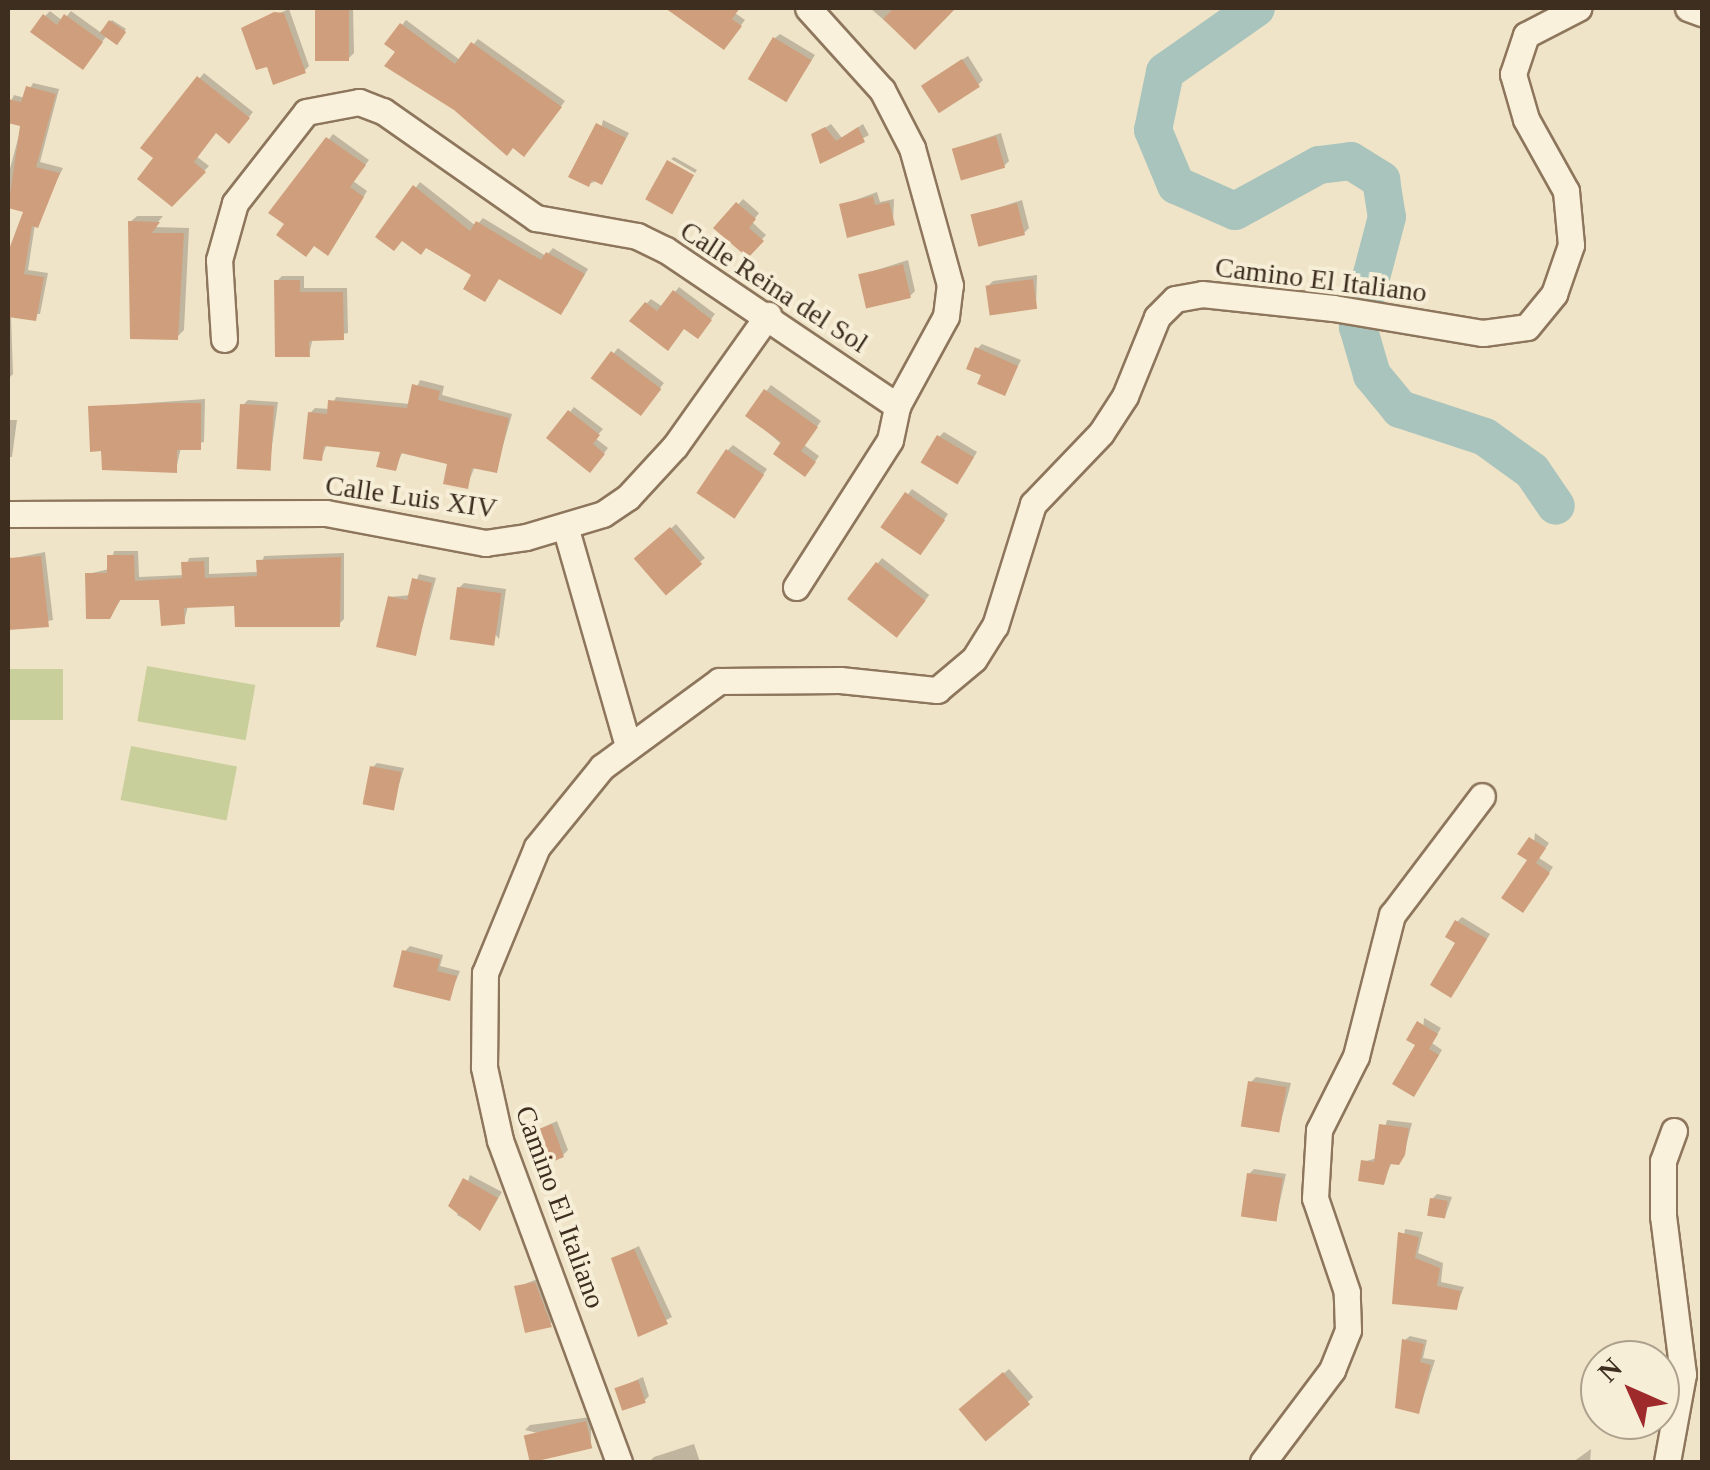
<!DOCTYPE html>
<style>
body{margin:0}
#map{position:relative;width:1710px;height:1470px;overflow:hidden;background:#f0e4c8;font-family:"Times New Roman",serif}
div>[style]{position:absolute}
[style*='--x']{left:calc(var(--x)*1px);top:calc(var(--y)*1px);width:calc(var(--w)*1px);rotate:calc(var(--a)*1deg)}
.green>*{inset:0;background:#c9cf9b;transform-origin:0 0}
.shadow>*{inset:0;background:#0003;transform-origin:0 0}
.river>*{height:38px;margin:-19px;padding:0 19px;transform-origin:19px;border-radius:19px;background:#a9c4bc}
.building>*{inset:0;background:#cf9f7d;transform-origin:0 0}
.roads{filter:drop-shadow(2px 0 #8d765c) drop-shadow(-2px 0 #8d765c) drop-shadow(0 2px #8d765c) drop-shadow(0 -2px #8d765c)}
.street>*{height:25px;margin:-12.5px;padding:0 12.5px;transform-origin:12.5px;border-radius:12.5px;background:#faf1dc}
span{translate:-50% -50%;white-space:nowrap;text-align:center;line-height:1.15;-webkit-text-stroke:8px #f7eed8;paint-order:stroke}
.street-label{font-size:28px;color:#3d2e20}
.frame{position:absolute;inset:0;border:10px solid #3d2e20;pointer-events:none}
.north{position:absolute;left:1580px;top:1340px;width:100px;height:100px;box-sizing:border-box;background:#f7eed8;border:2px solid #ada18e;border-radius:50%;rotate:315deg;font-size:28px;font-weight:700;line-height:40px;text-align:center;color:#3d2e20}
.north::after{content:'';display:block;margin:auto;width:35px;height:45px;background:#9e2a2b;clip-path:polygon(50% 0,100% 100%,50% 72%,0 100%)}
</style>
<div id="map">
<div class="green">
<i style="left:147px;top:666px;width:110px;height:56px;rotate:10deg"></i>
<i style="left:8px;top:669px;width:55px;height:51px"></i>
<i style="left:131px;top:746px;width:108px;height:55px;rotate:11deg"></i>
</div>
<div class="shadow">
<i style="clip-path:polygon(353px 8px,354px 53px,349px 58px,318px 9px)"></i>
<i style="clip-path:polygon(673px 8px,739px 8px,735px 13px,745px 20px,724px 47px)"></i>
<i style="clip-path:polygon(870px 8px,953px 8px,915px 47px)"></i>
<i style="clip-path:polygon(289px 9px,309px 66px,304px 71px,244px 29px)"></i>
<i style="clip-path:polygon(50px 11px,63px 21px,71px 11px,100px 32px,112px 20px,126px 29px,116px 42px,107px 35px,88px 62px,45px 16px)"></i>
<i style="clip-path:polygon(406px 20px,460px 60px,478px 39px,565px 101px,529px 149px,402px 25px)"></i>
<i style="clip-path:polygon(780px 34px,815px 55px,790px 94px,775px 38px)"></i>
<i style="clip-path:polygon(968px 56px,983px 80px,978px 85px,929px 81px)"></i>
<i style="clip-path:polygon(204px 73px,253px 112px,234px 136px,216px 130px,196px 156px,209px 166px,172px 204px,157px 158px,143px 147px)"></i>
<i style="clip-path:polygon(33px 83px,59px 89px,40px 162px,63px 168px,35px 224px,28px 270px,48px 273px,40px 314px,11px 315px,13px 374px,8px 379px,8px 247px,16px 248px,26px 210px,8px 205px,8px 176px,22px 124px,8px 120px,8px 107px,14px 95px,25px 98px)"></i>
<i style="clip-path:polygon(603px 120px,629px 133px,606px 177px,589px 184px)"></i>
<i style="clip-path:polygon(831px 124px,842px 138px,863px 124px,869px 135px,821px 161px,814px 135px)"></i>
<i style="clip-path:polygon(1001px 133px,1009px 161px,1004px 166px,954px 149px)"></i>
<i style="clip-path:polygon(333px 134px,369px 160px,353px 181px,367px 191px,333px 247px,272px 212px)"></i>
<i style="clip-path:polygon(674px 157px,697px 170px,695px 173px,671px 159px)"></i>
<i style="clip-path:polygon(420px 182px,476px 226px,483px 218px,546px 256px,553px 248px,588px 269px,566px 307px,500px 276px,475px 274px,426px 245px,379px 236px)"></i>
<i style="clip-path:polygon(877px 192px,880px 202px,894px 199px,893px 223px,842px 205px)"></i>
<i style="clip-path:polygon(743px 199px,759px 213px,752px 222px,766px 235px,748px 255px,717px 228px)"></i>
<i style="clip-path:polygon(1022px 200px,1029px 228px,1024px 233px,973px 216px)"></i>
<i style="clip-path:polygon(137px 216px,163px 216px,154px 227px,189px 228px,184px 330px,177px 337px,130px 222px)"></i>
<i style="clip-path:polygon(908px 260px,915px 291px,910px 296px,861px 275px)"></i>
<i style="clip-path:polygon(1037px 275px,1036px 307px,988px 286px,993px 281px)"></i>
<i style="clip-path:polygon(282px 276px,304px 276px,304px 288px,347px 288px,348px 333px,313px 338px,309px 354px,277px 281px)"></i>
<i style="clip-path:polygon(679px 287px,715px 314px,702px 331px,685px 326px,673px 342px,646px 304px,651px 299px,663px 307px)"></i>
<i style="clip-path:polygon(982px 344px,1021px 360px,1004px 393px,984px 374px,977px 349px)"></i>
<i style="clip-path:polygon(618px 348px,664px 383px,644px 408px,594px 378px)"></i>
<i style="clip-path:polygon(420px 380px,444px 386px,442px 395px,512px 414px,496px 470px,475px 466px,467px 486px,450px 462px,403px 451px,395px 469px,383px 450px,327px 444px,321px 459px,310px 413px,315px 408px,330px 409px,336px 397px,410px 404px)"></i>
<i style="clip-path:polygon(771px 385px,821px 421px,804px 445px,819px 456px,810px 469px,748px 415px)"></i>
<i style="clip-path:polygon(205px 399px,204px 442px,181px 447px,176px 470px,104px 448px,91px 407px)"></i>
<i style="clip-path:polygon(248px 400px,278px 402px,269px 468px,243px 405px)"></i>
<i style="clip-path:polygon(574px 407px,603px 429px,595px 438px,608px 448px,595px 465px,570px 412px)"></i>
<i style="clip-path:polygon(8px 420px,17px 420px,12px 457px,8px 457px)"></i>
<i style="clip-path:polygon(944px 432px,977px 452px,962px 477px,939px 437px)"></i>
<i style="clip-path:polygon(733px 445px,767px 469px,738px 511px,728px 450px)"></i>
<i style="clip-path:polygon(912px 489px,948px 514px,925px 548px,884px 527px)"></i>
<i style="clip-path:polygon(676px 524px,705px 558px,700px 562px,638px 560px)"></i>
<i style="clip-path:polygon(114px 551px,138px 551px,139px 577px,184px 575px,189px 558px,209px 557px,209px 574px,259px 572px,264px 556px,344px 553px,344px 619px,339px 624px,236px 604px,188px 606px,184px 622px,162px 597px,122px 598px,109px 616px,88px 574px,109px 569px)"></i>
<i style="clip-path:polygon(45px 552px,53px 620px,8px 629px,10px 559px)"></i>
<i style="left:882px;top:558px;width:60px;height:51px;rotate:38deg"></i>
<i style="clip-path:polygon(419px 574px,436px 578px,415px 653px,390px 597px,411px 595px)"></i>
<i style="clip-path:polygon(464px 583px,506px 589px,499px 639px,459px 588px)"></i>
<i style="clip-path:polygon(377px 763px,404px 768px,392px 807px,372px 768px)"></i>
<i style="clip-path:polygon(1535px 833px,1549px 843px,1539px 858px,1553px 867px,1527px 905px)"></i>
<i style="clip-path:polygon(1462px 917px,1490px 934px,1456px 990px,1457px 922px)"></i>
<i style="clip-path:polygon(410px 946px,443px 955px,440px 966px,460px 971px,449px 998px,405px 951px)"></i>
<i style="clip-path:polygon(1424px 1018px,1441px 1028px,1432px 1043px,1442px 1050px,1418px 1089px)"></i>
<i style="clip-path:polygon(1256px 1077px,1291px 1083px,1279px 1129px,1251px 1082px)"></i>
<i style="clip-path:polygon(1387px 1120px,1412px 1123px,1403px 1157px,1392px 1162px,1383px 1182px,1363px 1162px,1377px 1158px)"></i>
<i style="clip-path:polygon(557px 1121px,568px 1150px,563px 1155px,529px 1134px)"></i>
<i style="clip-path:polygon(1254px 1169px,1286px 1174px,1276px 1219px,1249px 1174px)"></i>
<i style="clip-path:polygon(470px 1175px,502px 1192px,480px 1228px,457px 1215px)"></i>
<i style="clip-path:polygon(1437px 1194px,1452px 1197px,1445px 1217px,1432px 1199px)"></i>
<i style="clip-path:polygon(1405px 1229px,1423px 1232px,1418px 1253px,1443px 1263px,1441px 1282px,1464px 1287px,1456px 1307px,1395px 1302px)"></i>
<i style="clip-path:polygon(639px 1246px,672px 1317px,640px 1334px,614px 1258px)"></i>
<i style="clip-path:polygon(540px 1278px,555px 1319px,550px 1324px,517px 1287px)"></i>
<i style="clip-path:polygon(1410px 1336px,1427px 1340px,1423px 1358px,1435px 1360px,1419px 1411px,1405px 1340px)"></i>
<i style="left:1009px;top:1369px;width:37px;height:55px;rotate:49deg"></i>
<i style="clip-path:polygon(643px 1377px,649px 1396px,644px 1401px,617px 1389px)"></i>
<i style="clip-path:polygon(591px 1417px,591px 1446px,525px 1430px,530px 1425px)"></i>
<i style="clip-path:polygon(694px 1444px,700px 1462px,649px 1462px,654px 1457px)"></i>
<i style="clip-path:polygon(1591px 1449px,1590px 1462px,1573px 1462px)"></i>
</div>
<div class="river">
<i style="--x:1256;--y:8;--w:111;--a:144.9"></i>
<i style="--x:1165;--y:72;--w:59;--a:101.7"></i>
<i style="--x:1153;--y:130;--w:60;--a:67.3"></i>
<i style="--x:1176;--y:185;--w:64;--a:23.8"></i>
<i style="--x:1235;--y:211;--w:96;--a:-28.7"></i>
<i style="--x:1319;--y:165;--w:32;--a:-7"></i>
<i style="--x:1351;--y:161;--w:36;--a:32"></i>
<i style="--x:1381;--y:180;--w:37;--a:81"></i>
<i style="--x:1387;--y:217;--w:114;--a:104.8"></i>
<i style="--x:1358;--y:327;--w:50;--a:73.7"></i>
<i style="--x:1372;--y:375;--w:44;--a:50.5"></i>
<i style="--x:1400;--y:409;--w:89;--a:18.2"></i>
<i style="--x:1485;--y:437;--w:58;--a:35.9"></i>
<i style="--x:1532;--y:471;--w:42;--a:55.6"></i>
</div>
<div class="building">
<i style="left:315px;top:8px;width:34px;height:53px"></i>
<i style="clip-path:polygon(665px 8px,740px 8px,732px 19px,742px 26px,724px 50px)"></i>
<i style="clip-path:polygon(894px 8px,956px 8px,915px 50px,883px 19px)"></i>
<i style="clip-path:polygon(274px 12px,284px 13px,306px 73px,273px 85px,267px 67px,256px 70px,241px 28px)"></i>
<i style="clip-path:polygon(43px 14px,57px 25px,64px 14px,103px 42px,83px 70px,30px 32px)"></i>
<i style="left:109px;top:20px;width:21px;height:16px;rotate:35deg"></i>
<i style="clip-path:polygon(400px 23px,455px 64px,471px 42px,562px 107px,524px 157px,513px 148px,507px 156px,454px 110px,384px 66px,395px 52px,384px 44px)"></i>
<i style="left:773px;top:37px;width:45px;height:49px;rotate:31deg"></i>
<i style="left:962px;top:59px;width:33px;height:49px;rotate:57deg"></i>
<i style="clip-path:polygon(197px 76px,250px 118px,229px 144px,216px 133px,194px 162px,206px 172px,172px 207px,137px 179px,153px 158px,140px 148px)"></i>
<i style="clip-path:polygon(26px 86px,56px 94px,36px 167px,60px 173px,38px 228px,32px 226px,24px 274px,44px 277px,36px 321px,8px 317px,8px 252px,23px 212px,8px 208px,20px 126px,8px 123px,8px 99px,21px 102px)"></i>
<i style="clip-path:polygon(596px 123px,626px 138px,602px 185px,592px 180px,589px 187px,568px 177px)"></i>
<i style="clip-path:polygon(825px 127px,836px 141px,858px 127px,865px 142px,820px 164px,811px 134px)"></i>
<i style="left:996px;top:136px;width:33px;height:46px;rotate:74deg"></i>
<i style="clip-path:polygon(326px 137px,366px 165px,350px 187px,364px 197px,328px 256px,314px 246px,306px 257px,276px 235px,284px 224px,268px 213px)"></i>
<i style="left:667px;top:160px;width:31px;height:45px;rotate:29deg"></i>
<i style="clip-path:polygon(413px 185px,470px 231px,476px 221px,541px 260px,546px 252px,585px 274px,561px 315px,499px 279px,485px 302px,463px 289px,471px 275px,426px 248px,421px 255px,402px 241px,394px 251px,375px 237px)"></i>
<i style="clip-path:polygon(873px 196px,875px 205px,889px 202px,895px 225px,847px 238px,839px 204px)"></i>
<i style="clip-path:polygon(736px 202px,756px 219px,749px 228px,764px 241px,748px 258px,713px 228px)"></i>
<i style="left:1017px;top:203px;width:33px;height:48px;rotate:76deg"></i>
<i style="clip-path:polygon(128px 221px,160px 222px,152px 233px,184px 233px,178px 340px,130px 339px)"></i>
<i style="left:903px;top:264px;width:35px;height:46px;rotate:77deg"></i>
<i style="left:1033px;top:279px;width:30px;height:48px;rotate:82deg"></i>
<i style="clip-path:polygon(274px 280px,300px 280px,300px 292px,343px 292px,344px 340px,309px 341px,310px 357px,275px 357px)"></i>
<i style="clip-path:polygon(673px 290px,712px 320px,698px 339px,684px 329px,668px 351px,629px 321px,645px 302px,657px 311px)"></i>
<i style="clip-path:polygon(975px 347px,1018px 366px,1005px 396px,977px 384px,981px 375px,966px 369px)"></i>
<i style="left:611px;top:351px;width:63px;height:34px;rotate:37deg"></i>
<i style="clip-path:polygon(412px 384px,440px 391px,438px 400px,509px 418px,497px 473px,472px 468px,468px 489px,443px 484px,447px 464px,401px 453px,396px 471px,376px 467px,380px 452px,324px 446px,322px 461px,303px 459px,308px 412px,327px 414px,328px 400px,407px 408px)"></i>
<i style="clip-path:polygon(764px 389px,818px 427px,801px 451px,816px 462px,805px 477px,773px 454px,781px 442px,745px 416px)"></i>
<i style="clip-path:polygon(160px 403px,201px 403px,201px 450px,177px 450px,177px 473px,102px 470px,101px 451px,90px 452px,88px 406px)"></i>
<i style="left:240px;top:404px;width:34px;height:65px;rotate:3deg"></i>
<i style="clip-path:polygon(568px 410px,600px 435px,593px 444px,605px 454px,590px 473px,546px 438px)"></i>
<i style="left:937px;top:435px;width:43px;height:32px;rotate:31deg"></i>
<i style="left:726px;top:449px;width:46px;height:53px;rotate:34deg"></i>
<i style="left:905px;top:492px;width:49px;height:43px;rotate:35deg"></i>
<i style="left:670px;top:527px;width:49px;height:48px;rotate:49deg"></i>
<i style="clip-path:polygon(107px 555px,134px 555px,135px 581px,182px 578px,181px 562px,204px 561px,205px 578px,257px 576px,256px 560px,341px 557px,340px 627px,235px 627px,234px 606px,184px 608px,185px 624px,161px 626px,159px 600px,120px 600px,110px 619px,86px 619px,85px 573px,107px 573px)"></i>
<i style="clip-path:polygon(41px 556px,49px 627px,8px 630px,8px 558px)"></i>
<i style="left:876px;top:562px;width:63px;height:47px;rotate:38deg"></i>
<i style="clip-path:polygon(412px 578px,432px 583px,416px 656px,376px 647px,388px 596px,407px 600px)"></i>
<i style="left:457px;top:587px;width:45px;height:53px;rotate:8deg"></i>
<i style="left:370px;top:766px;width:32px;height:39px;rotate:11deg"></i>
<i style="clip-path:polygon(1529px 837px,1546px 848px,1536px 863px,1550px 873px,1523px 913px,1501px 898px,1527px 860px,1517px 854px)"></i>
<i style="clip-path:polygon(1455px 920px,1487px 939px,1451px 998px,1430px 985px,1455px 943px,1445px 937px)"></i>
<i style="clip-path:polygon(402px 950px,440px 959px,437px 971px,457px 976px,450px 1001px,393px 987px)"></i>
<i style="clip-path:polygon(1417px 1021px,1438px 1034px,1429px 1049px,1439px 1055px,1414px 1097px,1392px 1084px,1415px 1045px,1406px 1040px)"></i>
<i style="left:1248px;top:1081px;width:39px;height:46px;rotate:9deg"></i>
<i style="clip-path:polygon(552px 1124px,564px 1157px,542px 1166px,526px 1134px)"></i>
<i style="clip-path:polygon(1379px 1124px,1409px 1128px,1405px 1155px,1399px 1165px,1390px 1164px,1384px 1185px,1358px 1181px,1361px 1160px,1374px 1162px)"></i>
<i style="left:1247px;top:1173px;width:36px;height:44px;rotate:8deg"></i>
<i style="clip-path:polygon(463px 1178px,498px 1198px,480px 1231px,448px 1206px)"></i>
<i style="left:1430px;top:1198px;width:18px;height:18px;rotate:9deg"></i>
<i style="clip-path:polygon(1398px 1232px,1419px 1237px,1415px 1258px,1440px 1268px,1437px 1286px,1461px 1291px,1457px 1310px,1392px 1304px)"></i>
<i style="clip-path:polygon(634px 1249px,668px 1324px,638px 1337px,611px 1258px)"></i>
<i style="clip-path:polygon(535px 1282px,552px 1327px,525px 1333px,514px 1286px)"></i>
<i style="clip-path:polygon(1402px 1339px,1424px 1344px,1420px 1362px,1431px 1365px,1419px 1414px,1395px 1408px)"></i>
<i style="left:1003px;top:1372px;width:42px;height:58px;rotate:50deg"></i>
<i style="left:638px;top:1380px;width:24px;height:25px;rotate:71deg"></i>
<i style="left:586px;top:1421px;width:28px;height:64px;rotate:77deg"></i>
</div>
<div class="roads">
<div class="street">
<i style="--x:1688;--y:8;--w:15;--a:20"></i>
<i style="--x:224;--y:339;--w:79;--a:-93.6"></i>
<i style="--x:219;--y:260;--w:59;--a:-74.3"></i>
<i style="--x:235;--y:203;--w:115;--a:-52"></i>
<i style="--x:306;--y:112;--w:54;--a:-10.7"></i>
<i style="--x:359;--y:102;--w:26;--a:21"></i>
<i style="--x:383;--y:111;--w:187;--a:35"></i>
<i style="--x:536;--y:218;--w:103;--a:10.1"></i>
<i style="--x:637;--y:236;--w:32;--a:26"></i>
<i style="--x:666;--y:250;--w:279;--a:34"></i>
<i style="--x:8;--y:514;--w:318;--a:-0.2"></i>
<i style="--x:326;--y:513;--w:162;--a:10.7"></i>
<i style="--x:485;--y:543;--w:41;--a:-8.3"></i>
<i style="--x:526;--y:537;--w:80;--a:-16.6"></i>
<i style="--x:603;--y:514;--w:30;--a:-34"></i>
<i style="--x:628;--y:497;--w:69;--a:-47.3"></i>
<i style="--x:675;--y:446;--w:161;--a:-54.6"></i>
<i style="--x:565;--y:526;--w:228;--a:74"></i>
<i style="--x:796;--y:587;--w:174;--a:-57.4"></i>
<i style="--x:890;--y:440;--w:35;--a:-78"></i>
<i style="--x:897;--y:406;--w:102;--a:-61.4"></i>
<i style="--x:946;--y:316;--w:31;--a:-83"></i>
<i style="--x:950;--y:285;--w:142;--a:-105.5"></i>
<i style="--x:912;--y:148;--w:65;--a:-117.3"></i>
<i style="--x:882;--y:90;--w:110;--a:-132.1"></i>
<i style="--x:619;--y:1462;--w:343;--a:-110.3"></i>
<i style="--x:500;--y:1140;--w:75;--a:-102.4"></i>
<i style="--x:484;--y:1067;--w:94;--a:-89.4"></i>
<i style="--x:485;--y:973;--w:136;--a:-67.6"></i>
<i style="--x:537;--y:847;--w:103;--a:-50.9"></i>
<i style="--x:602;--y:767;--w:145;--a:-36.3"></i>
<i style="--x:719;--y:681;--w:121;--a:-0.5"></i>
<i style="--x:840;--y:680;--w:98;--a:5.9"></i>
<i style="--x:937;--y:690;--w:48;--a:-40"></i>
<i style="--x:974;--y:659;--w:39;--a:-58"></i>
<i style="--x:995;--y:626;--w:128;--a:-72.7"></i>
<i style="--x:1033;--y:504;--w:98;--a:-46.2"></i>
<i style="--x:1101;--y:433;--w:44;--a:-57"></i>
<i style="--x:1125;--y:396;--w:85;--a:-67.9"></i>
<i style="--x:1157;--y:317;--w:25;--a:-45"></i>
<i style="--x:1175;--y:299;--w:27;--a:-10"></i>
<i style="--x:1202;--y:294;--w:132;--a:6.1"></i>
<i style="--x:1333;--y:308;--w:152;--a:9.5"></i>
<i style="--x:1483;--y:333;--w:44;--a:-7.8"></i>
<i style="--x:1527;--y:327;--w:43;--a:-50.7"></i>
<i style="--x:1554;--y:294;--w:52;--a:-70.9"></i>
<i style="--x:1571;--y:245;--w:54;--a:-95.3"></i>
<i style="--x:1566;--y:191;--w:82;--a:-119.1"></i>
<i style="--x:1526;--y:119;--w:47;--a:-106.1"></i>
<i style="--x:1513;--y:74;--w:41;--a:-71.6"></i>
<i style="--x:1526;--y:35;--w:59;--a:-27.4"></i>
<i style="--x:1263;--y:1462;--w:115;--a:-53.1"></i>
<i style="--x:1332;--y:1370;--w:43;--a:-68.2"></i>
<i style="--x:1348;--y:1330;--w:38;--a:-92"></i>
<i style="--x:1347;--y:1292;--w:99;--a:-108.8"></i>
<i style="--x:1315;--y:1198;--w:68;--a:-86.6"></i>
<i style="--x:1319;--y:1130;--w:83;--a:-63.4"></i>
<i style="--x:1356;--y:1056;--w:146;--a:-75.7"></i>
<i style="--x:1392;--y:915;--w:149;--a:-52.9"></i>
<i style="--x:1667;--y:1462;--w:89;--a:-79.7"></i>
<i style="--x:1683;--y:1374;--w:159;--a:-97.2"></i>
<i style="--x:1663;--y:1216;--w:55;--a:-90"></i>
<i style="--x:1663;--y:1161;--w:32;--a:-70"></i>
</div>
</div>
<div class="street-label">
<span style="left:1321px;top:280px;rotate:7deg">Camino El Italiano</span>
<span style="left:774px;top:287px;rotate:33deg">Calle Reina del Sol</span>
<span style="left:411px;top:497px;rotate:8deg">Calle Luis XIV</span>
<span style="left:560px;top:1207px;rotate:70deg">Camino El Italiano</span>
</div>
<div class="frame"></div>
<div class="north">N</div>
</div>
